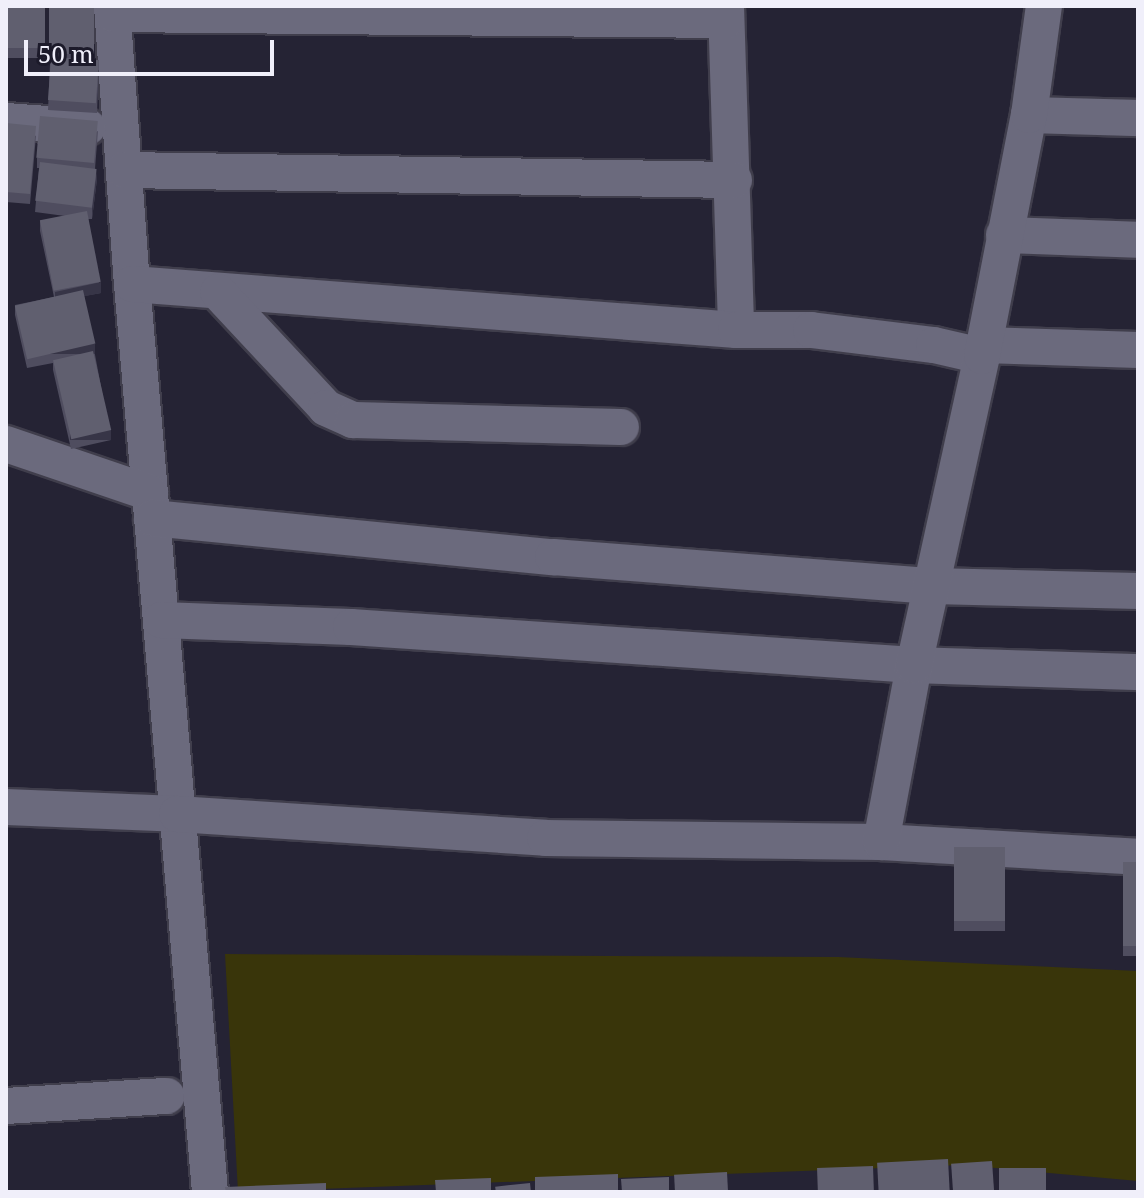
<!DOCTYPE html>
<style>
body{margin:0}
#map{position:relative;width:1144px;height:1198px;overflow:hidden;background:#252334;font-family:"Noto Serif",serif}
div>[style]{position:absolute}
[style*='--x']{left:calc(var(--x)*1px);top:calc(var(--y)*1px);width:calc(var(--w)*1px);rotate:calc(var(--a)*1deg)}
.green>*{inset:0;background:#39350a}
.roads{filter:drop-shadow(2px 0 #403e4c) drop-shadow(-2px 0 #403e4c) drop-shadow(0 2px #403e4c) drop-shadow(0 -2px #403e4c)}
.street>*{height:36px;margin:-18px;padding:0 18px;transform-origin:18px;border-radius:18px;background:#6b6a7d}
.wall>*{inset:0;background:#4f4d5f;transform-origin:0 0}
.shaded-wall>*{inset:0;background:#373547;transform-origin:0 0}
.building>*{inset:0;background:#605f6f;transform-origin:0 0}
span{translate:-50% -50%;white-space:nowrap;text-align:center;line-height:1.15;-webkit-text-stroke:8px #1c1a2a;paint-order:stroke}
.frame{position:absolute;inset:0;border:8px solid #f0effa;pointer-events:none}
.scale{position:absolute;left:24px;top:40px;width:250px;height:36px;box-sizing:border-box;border:4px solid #f0effa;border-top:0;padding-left:10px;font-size:24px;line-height:28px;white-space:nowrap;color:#f0effa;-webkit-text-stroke:6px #1c1a2a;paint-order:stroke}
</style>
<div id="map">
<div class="green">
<i style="clip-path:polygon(225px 954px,838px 957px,1138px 971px,1138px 1181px,962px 1165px,238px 1192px)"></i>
</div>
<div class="roads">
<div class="street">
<i style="--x:112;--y:6;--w:279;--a:85.9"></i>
<i style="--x:132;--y:284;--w:911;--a:85.09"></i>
<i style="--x:726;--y:6;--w:324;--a:88.2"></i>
<i style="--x:113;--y:14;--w:613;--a:0.56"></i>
<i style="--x:1029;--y:115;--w:109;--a:1.6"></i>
<i style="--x:6;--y:121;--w:82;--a:4.2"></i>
<i style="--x:124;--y:170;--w:610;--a:0.94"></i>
<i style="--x:1004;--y:235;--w:134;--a:2.1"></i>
<i style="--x:132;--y:284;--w:606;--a:4.36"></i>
<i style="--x:736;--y:330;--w:75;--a:0"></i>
<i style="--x:811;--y:330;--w:124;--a:7"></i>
<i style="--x:934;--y:345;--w:49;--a:12.9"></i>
<i style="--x:218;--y:292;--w:158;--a:47"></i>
<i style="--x:326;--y:408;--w:30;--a:24"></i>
<i style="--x:353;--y:420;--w:268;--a:1.5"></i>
<i style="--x:984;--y:345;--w:154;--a:1.9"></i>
<i style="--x:6;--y:444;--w:152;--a:18.8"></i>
<i style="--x:152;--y:518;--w:403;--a:5.6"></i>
<i style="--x:553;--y:557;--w:380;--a:4.4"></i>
<i style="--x:932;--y:586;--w:206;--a:1.4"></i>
<i style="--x:161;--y:620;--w:190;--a:2.1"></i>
<i style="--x:351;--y:627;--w:564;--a:3.86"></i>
<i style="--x:914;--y:665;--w:224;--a:1.8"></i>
<i style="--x:6;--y:807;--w:171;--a:2.3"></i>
<i style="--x:177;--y:814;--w:369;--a:3.7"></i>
<i style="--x:545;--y:838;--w:336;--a:0.7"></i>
<i style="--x:881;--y:842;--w:257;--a:3.3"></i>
<i style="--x:881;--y:842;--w:180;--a:-79.4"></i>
<i style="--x:914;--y:665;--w:316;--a:-77.6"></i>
<i style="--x:982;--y:356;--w:246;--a:-79"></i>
<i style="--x:1029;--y:115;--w:110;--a:-82.2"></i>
<i style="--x:6;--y:1106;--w:161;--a:-3.6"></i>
</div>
</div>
<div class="wall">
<i style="left:6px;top:6px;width:39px;height:52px"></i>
<i style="clip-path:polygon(94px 6px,92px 60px,99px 60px,97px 113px,48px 110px,50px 64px,46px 64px,46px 54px)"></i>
<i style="clip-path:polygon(6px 123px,36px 136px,30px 204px,6px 202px)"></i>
<i style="clip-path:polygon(98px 131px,95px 169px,97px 179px,92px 219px,88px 219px,101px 293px,84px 296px,111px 440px,71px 449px,53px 370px,53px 363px,27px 368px,15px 315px,15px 305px,54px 297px,40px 231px,40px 221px,65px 216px,35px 212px,39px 168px,37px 168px,37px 158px)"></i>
<i style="left:954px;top:847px;width:51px;height:84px"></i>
<i style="left:1123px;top:862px;width:15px;height:94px"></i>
</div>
<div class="shaded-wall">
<i style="clip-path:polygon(97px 169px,97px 179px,92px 219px,92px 209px)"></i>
<i style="clip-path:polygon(101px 282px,101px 293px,55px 302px,55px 292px)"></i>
<i style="left:95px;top:344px;width:10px;height:69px;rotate:90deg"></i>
<i style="left:111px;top:430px;width:10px;height:41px;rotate:90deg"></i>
</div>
<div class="building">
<i style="left:6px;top:6px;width:39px;height:42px"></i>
<i style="left:49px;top:6px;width:45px;height:48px"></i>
<i style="left:51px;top:57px;width:48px;height:43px;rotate:4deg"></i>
<i style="left:40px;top:116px;width:58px;height:42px;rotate:5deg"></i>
<i style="clip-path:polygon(6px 123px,36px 126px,30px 194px,6px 192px)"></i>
<i style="left:40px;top:162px;width:57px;height:39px;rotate:7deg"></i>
<i style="left:87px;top:211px;width:72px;height:48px;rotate:79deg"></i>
<i style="left:83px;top:290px;width:55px;height:70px;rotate:77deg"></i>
<i style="left:93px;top:351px;width:81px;height:41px;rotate:77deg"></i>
<i style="left:954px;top:847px;width:51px;height:74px"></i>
<i style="left:1123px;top:862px;width:15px;height:84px"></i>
<i style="left:948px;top:1159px;width:33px;height:71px;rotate:87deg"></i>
<i style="left:992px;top:1161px;width:31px;height:41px;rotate:86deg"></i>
<i style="left:873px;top:1166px;width:26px;height:56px;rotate:88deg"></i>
<i style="left:1046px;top:1168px;width:24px;height:47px;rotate:90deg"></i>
<i style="left:727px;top:1172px;width:20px;height:53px;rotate:87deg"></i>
<i style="clip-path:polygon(618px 1174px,618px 1192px,535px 1192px,535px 1177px)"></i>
<i style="clip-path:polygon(669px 1177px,669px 1192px,622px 1192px,621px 1179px)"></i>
<i style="clip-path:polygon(491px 1178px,491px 1192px,436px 1192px,435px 1180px)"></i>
<i style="clip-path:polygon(326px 1183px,326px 1192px,226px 1192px,225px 1187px)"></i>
<i style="left:530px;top:1183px;width:9px;height:35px;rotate:84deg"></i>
<i style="clip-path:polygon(384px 1190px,384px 1192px,329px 1192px,329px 1191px)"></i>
</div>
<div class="frame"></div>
<div class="scale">50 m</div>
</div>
